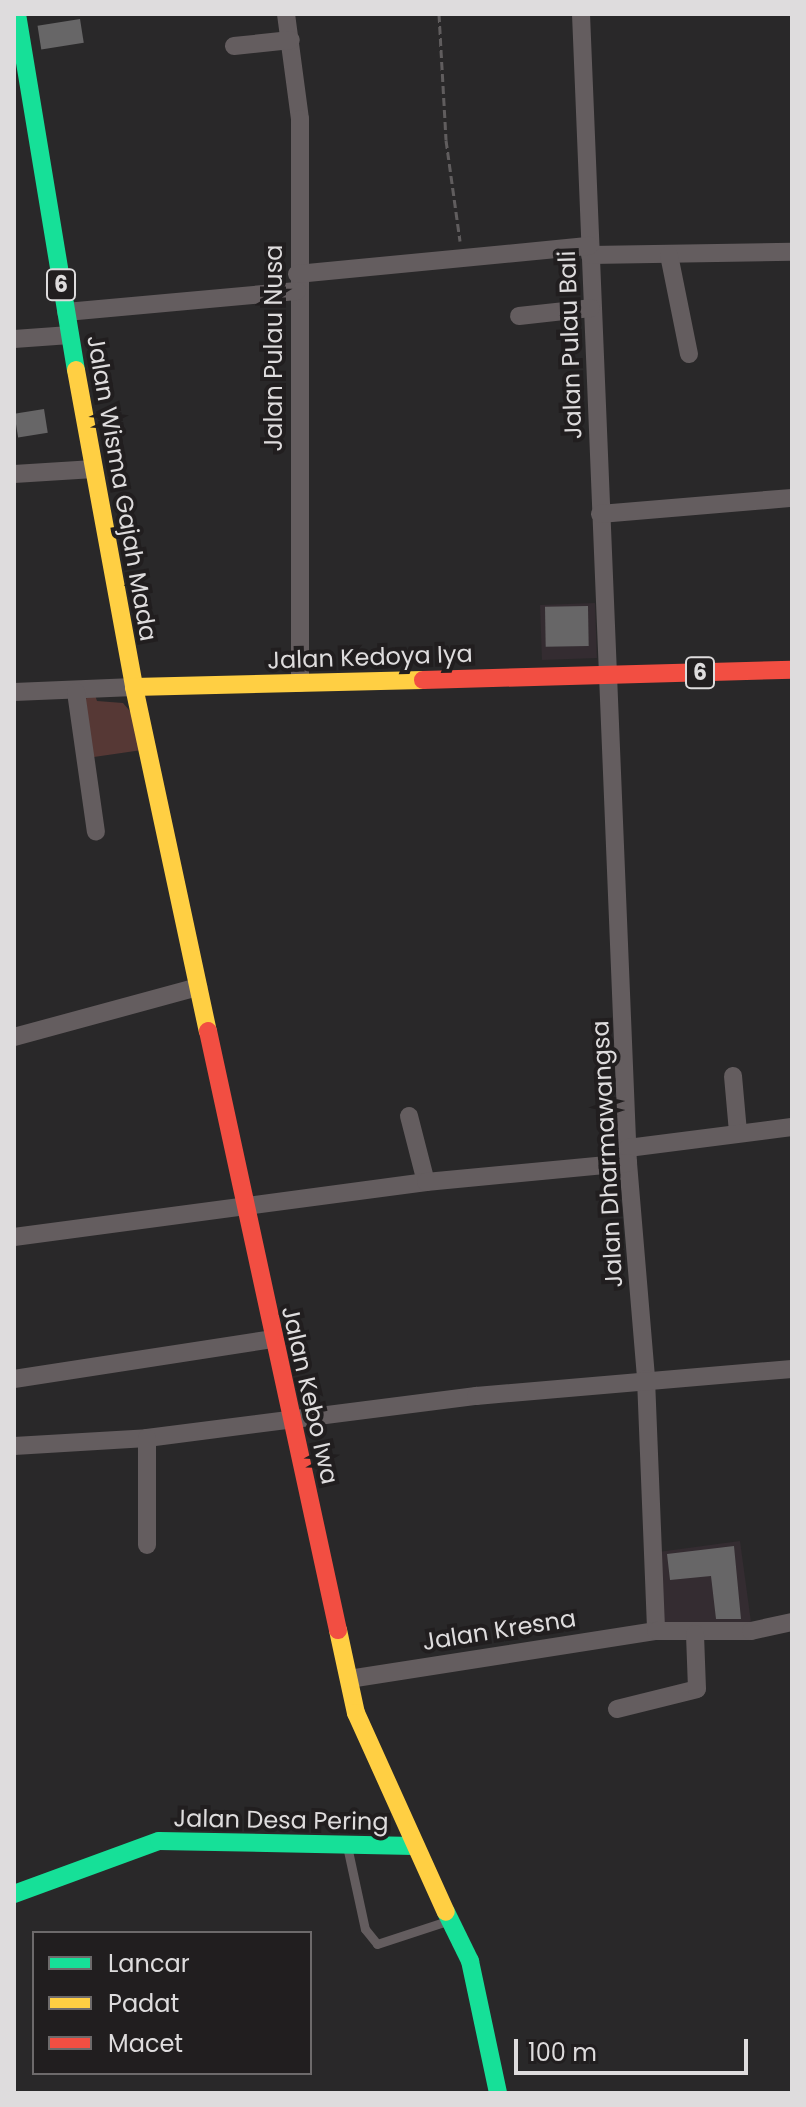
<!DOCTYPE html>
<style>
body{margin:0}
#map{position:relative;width:806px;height:2107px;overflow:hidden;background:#292829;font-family:Poppins,sans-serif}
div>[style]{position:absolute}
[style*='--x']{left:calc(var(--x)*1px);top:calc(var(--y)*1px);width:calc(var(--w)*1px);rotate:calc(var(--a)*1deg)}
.built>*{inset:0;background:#342c31;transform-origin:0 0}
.green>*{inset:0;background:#563835}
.building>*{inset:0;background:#676667;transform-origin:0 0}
.path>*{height:3px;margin-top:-1.5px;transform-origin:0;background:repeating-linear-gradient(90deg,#605d5e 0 8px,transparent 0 12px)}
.lane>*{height:9px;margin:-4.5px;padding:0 4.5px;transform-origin:4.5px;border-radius:4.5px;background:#645d5f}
.street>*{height:18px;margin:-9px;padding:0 9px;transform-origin:9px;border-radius:9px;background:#645d5f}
.fast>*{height:18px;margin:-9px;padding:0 9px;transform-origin:9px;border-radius:9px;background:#16e098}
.slow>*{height:18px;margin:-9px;padding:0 9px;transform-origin:9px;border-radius:9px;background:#ffcf43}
.jam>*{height:18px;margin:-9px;padding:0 9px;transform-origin:9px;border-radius:9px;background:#f24e42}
span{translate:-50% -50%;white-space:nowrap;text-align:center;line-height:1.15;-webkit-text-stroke:8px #211e1f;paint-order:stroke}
.shield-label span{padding:2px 6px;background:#211e1f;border:2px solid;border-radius:6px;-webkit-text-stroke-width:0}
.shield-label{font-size:22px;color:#dedcdd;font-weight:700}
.street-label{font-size:24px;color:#dedcdd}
.frame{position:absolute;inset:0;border:16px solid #dedcdd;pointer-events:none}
.legend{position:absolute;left:32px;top:1931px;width:280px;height:144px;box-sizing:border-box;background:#211e1f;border:2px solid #6d6a6b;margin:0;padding:10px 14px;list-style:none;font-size:24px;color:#dedcdd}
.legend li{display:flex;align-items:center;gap:16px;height:40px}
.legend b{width:40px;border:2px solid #6d6a6b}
.scale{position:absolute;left:514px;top:2039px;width:234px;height:36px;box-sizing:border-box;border:4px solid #dedcdd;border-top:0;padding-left:10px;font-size:24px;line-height:28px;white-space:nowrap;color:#dedcdd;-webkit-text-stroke:6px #211e1f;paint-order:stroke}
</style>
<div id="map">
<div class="built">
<i style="left:595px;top:603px;width:55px;height:55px;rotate:88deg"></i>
<i style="clip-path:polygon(740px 1541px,751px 1622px,671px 1632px,661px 1624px,658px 1552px)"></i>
</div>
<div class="green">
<i style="clip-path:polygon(95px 695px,97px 701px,123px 703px,134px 716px,142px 750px,87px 758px,79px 701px)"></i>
</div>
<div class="building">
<i style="left:80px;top:19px;width:24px;height:43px;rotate:81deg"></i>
<i style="left:44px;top:409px;width:24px;height:30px;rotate:81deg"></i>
<i style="left:588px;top:606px;width:40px;height:43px;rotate:89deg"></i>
<i style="clip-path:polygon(734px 1546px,741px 1619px,716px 1619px,711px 1576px,670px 1580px,667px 1554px)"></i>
</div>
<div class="path">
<i style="--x:439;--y:14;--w:126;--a:86.8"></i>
<i style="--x:446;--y:140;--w:102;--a:82.1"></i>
</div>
<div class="lane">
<i style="--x:347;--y:1846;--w:85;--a:77.8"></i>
<i style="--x:365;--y:1929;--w:19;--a:51"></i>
<i style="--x:377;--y:1944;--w:77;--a:-18.2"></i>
</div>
<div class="street">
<i style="--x:286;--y:14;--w:106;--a:82.4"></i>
<i style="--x:300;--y:119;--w:564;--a:90"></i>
<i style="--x:581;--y:14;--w:1150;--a:87.66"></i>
<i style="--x:628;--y:1163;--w:217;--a:85.2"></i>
<i style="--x:646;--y:1379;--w:252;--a:87.7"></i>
<i style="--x:234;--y:46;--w:57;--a:-6"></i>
<i style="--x:590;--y:255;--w:202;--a:-0.9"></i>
<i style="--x:669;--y:255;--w:101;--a:78.6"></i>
<i style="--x:297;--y:274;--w:294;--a:-5.5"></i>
<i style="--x:66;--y:312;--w:232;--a:-5.2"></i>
<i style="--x:519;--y:316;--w:72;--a:-6.3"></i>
<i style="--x:14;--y:339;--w:56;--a:-4.1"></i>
<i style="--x:14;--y:474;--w:80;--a:-3.6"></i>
<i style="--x:600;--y:514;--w:193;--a:-4.8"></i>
<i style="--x:14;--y:692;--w:120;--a:-2.4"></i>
<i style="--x:76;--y:692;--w:141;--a:81.9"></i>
<i style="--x:14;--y:1037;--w:191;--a:-15.2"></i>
<i style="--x:733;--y:1076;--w:56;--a:84.9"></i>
<i style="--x:409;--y:1116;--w:68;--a:75.6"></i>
<i style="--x:628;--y:1148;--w:165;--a:-7.3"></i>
<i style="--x:14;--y:1237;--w:416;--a:-7.6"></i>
<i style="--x:426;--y:1182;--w:203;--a:-5.4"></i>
<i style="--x:14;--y:1379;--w:261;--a:-8.8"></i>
<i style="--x:14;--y:1446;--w:133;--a:-3.4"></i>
<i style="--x:147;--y:1438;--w:332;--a:-7.3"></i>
<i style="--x:476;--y:1396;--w:317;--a:-4.9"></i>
<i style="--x:147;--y:1545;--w:107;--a:-90"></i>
<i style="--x:349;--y:1679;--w:311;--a:-8.9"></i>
<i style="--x:656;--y:1631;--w:95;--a:0"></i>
<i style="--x:751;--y:1631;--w:42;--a:-12.4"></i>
<i style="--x:617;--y:1709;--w:82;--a:-14"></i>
<i style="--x:697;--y:1689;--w:55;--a:-92.1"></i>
</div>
<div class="fast">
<i style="--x:17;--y:14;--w:361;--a:80.6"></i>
<i style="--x:14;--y:1894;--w:154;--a:-20.1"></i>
<i style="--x:159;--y:1841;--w:255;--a:1.1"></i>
<i style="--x:446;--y:1912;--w:55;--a:63.9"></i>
<i style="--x:470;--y:1961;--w:135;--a:78"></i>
</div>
<div class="slow">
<i style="--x:76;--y:370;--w:322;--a:79.6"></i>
<i style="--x:134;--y:687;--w:289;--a:-1.4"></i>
<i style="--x:134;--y:687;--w:352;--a:77.9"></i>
<i style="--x:338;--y:1630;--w:85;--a:77.8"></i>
<i style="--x:356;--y:1713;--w:218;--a:65.7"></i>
</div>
<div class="jam">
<i style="--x:423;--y:680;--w:369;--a:-1.6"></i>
<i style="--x:208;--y:1031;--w:613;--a:77.76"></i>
</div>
<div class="shield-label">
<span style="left:61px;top:285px">6</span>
<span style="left:700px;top:673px">6</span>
</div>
<div class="street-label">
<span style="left:570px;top:345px;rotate:-92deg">Jalan Pulau Bali</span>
<span style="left:274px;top:348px;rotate:-90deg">Jalan Pulau Nusa</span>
<span style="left:122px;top:488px;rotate:80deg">Jalan Wisma Gajah Mada</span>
<span style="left:370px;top:657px;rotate:-2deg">Jalan Kedoya Iya</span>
<span style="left:607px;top:1154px;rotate:-93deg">Jalan Dharmawangsa</span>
<span style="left:310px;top:1395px;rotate:77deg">Jalan Kebo Iwa</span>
<span style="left:499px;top:1630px;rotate:-9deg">Jalan Kresna</span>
<span style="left:281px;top:1820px;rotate:1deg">Jalan Desa Pering</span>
</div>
<div class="frame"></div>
<ul class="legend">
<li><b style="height:10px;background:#16e098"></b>Lancar</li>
<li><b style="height:10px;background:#ffcf43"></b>Padat</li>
<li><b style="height:10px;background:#f24e42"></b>Macet</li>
</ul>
<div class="scale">100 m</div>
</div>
